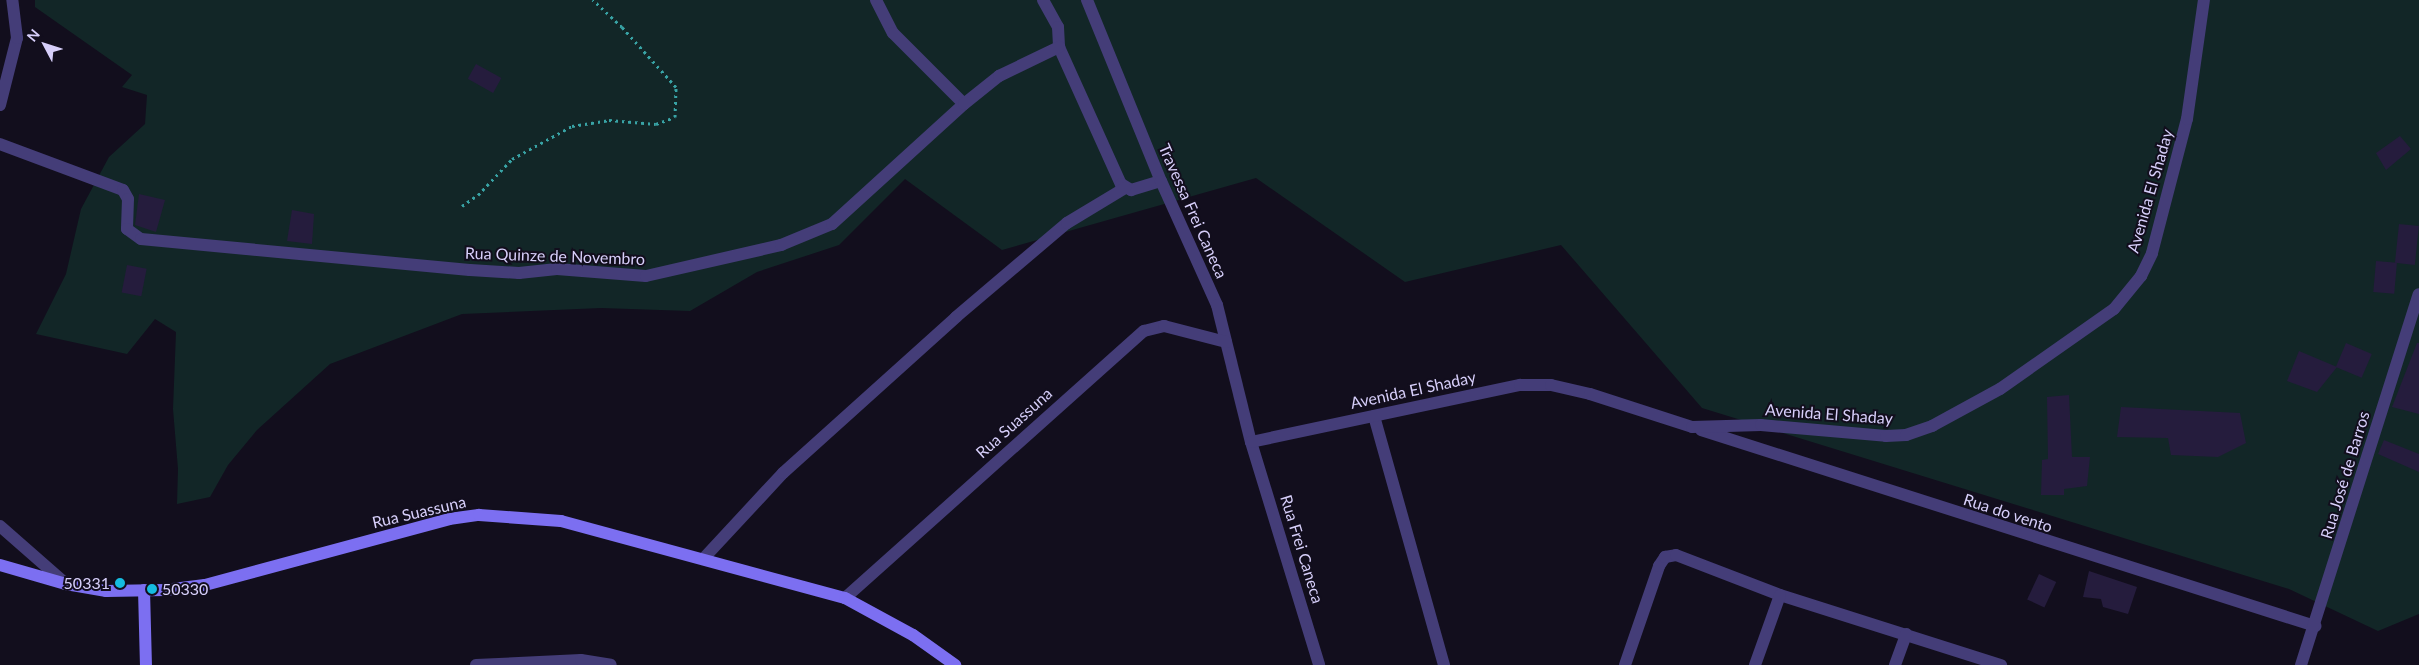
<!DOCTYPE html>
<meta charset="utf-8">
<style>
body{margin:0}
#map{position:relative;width:2419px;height:665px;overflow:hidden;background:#120e1d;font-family:Lato,sans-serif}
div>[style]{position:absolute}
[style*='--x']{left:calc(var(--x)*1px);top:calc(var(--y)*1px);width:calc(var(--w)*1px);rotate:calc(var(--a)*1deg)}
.green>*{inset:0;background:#122627}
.building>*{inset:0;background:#251c3d;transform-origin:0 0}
.path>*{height:3px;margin-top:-1.5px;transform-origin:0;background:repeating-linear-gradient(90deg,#38a3a5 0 2.5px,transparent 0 6.5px)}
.street>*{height:12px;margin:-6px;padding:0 6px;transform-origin:6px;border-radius:6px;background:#443d78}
.secondary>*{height:12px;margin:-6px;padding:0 6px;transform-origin:6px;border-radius:6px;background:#7c6ff1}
.dots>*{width:14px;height:14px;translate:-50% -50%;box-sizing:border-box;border:2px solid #120e1d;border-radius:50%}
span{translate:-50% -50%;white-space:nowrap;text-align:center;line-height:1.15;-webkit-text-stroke:4px #120e1d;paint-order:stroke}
.street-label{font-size:16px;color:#d7cffa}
.poi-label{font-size:16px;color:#d7cffa}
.right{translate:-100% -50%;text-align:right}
.left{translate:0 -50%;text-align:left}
.north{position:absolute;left:20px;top:20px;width:50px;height:50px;-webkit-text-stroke:4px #120e1d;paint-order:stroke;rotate:310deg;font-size:14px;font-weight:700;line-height:20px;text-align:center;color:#d7cffa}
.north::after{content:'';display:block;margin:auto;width:18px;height:22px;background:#d7cffa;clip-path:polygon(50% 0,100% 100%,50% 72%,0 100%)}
</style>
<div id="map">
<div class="green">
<i style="clip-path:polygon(35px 0,2419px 0,2419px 614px,2378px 631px,2289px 589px,1702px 408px,1561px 245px,1405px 282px,1256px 178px,1002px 250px,905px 179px,839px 245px,757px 272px,690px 311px,601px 308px,462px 314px,330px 364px,257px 430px,228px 465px,210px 497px,177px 504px,178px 469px,173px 409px,176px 332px,155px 319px,127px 354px,36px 334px,66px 274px,81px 209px,109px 157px,145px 124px,147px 95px,122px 87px,132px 75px,35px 7px)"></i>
</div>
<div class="building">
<i style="left:476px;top:64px;width:29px;height:17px;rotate:29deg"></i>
<i style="clip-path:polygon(2400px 136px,2411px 149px,2386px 170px,2376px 153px)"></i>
<i style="clip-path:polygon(139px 194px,165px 200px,156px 232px,135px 225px)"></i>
<i style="clip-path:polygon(292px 210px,314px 214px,312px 244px,287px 241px)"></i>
<i style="left:2399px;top:224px;width:20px;height:39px;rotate:6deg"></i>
<i style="left:2376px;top:261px;width:21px;height:31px;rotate:5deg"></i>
<i style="left:127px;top:265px;width:20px;height:28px;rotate:11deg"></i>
<i style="left:2346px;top:343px;width:28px;height:26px;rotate:23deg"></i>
<i style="clip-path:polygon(2417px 343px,2419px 343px,2419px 414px,2392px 407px)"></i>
<i style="clip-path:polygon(2299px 351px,2337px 367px,2317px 392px,2287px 381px)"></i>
<i style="clip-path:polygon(2069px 395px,2072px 457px,2090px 457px,2087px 486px,2064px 489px,2064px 495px,2041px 495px,2042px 460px,2048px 459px,2047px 397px)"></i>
<i style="clip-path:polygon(2121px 407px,2240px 413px,2246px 443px,2218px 457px,2171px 455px,2168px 438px,2117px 437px)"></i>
<i style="clip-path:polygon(2384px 440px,2419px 454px,2419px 472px,2378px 454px)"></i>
<i style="clip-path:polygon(2089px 571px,2137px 587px,2128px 614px,2103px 607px,2101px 599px,2083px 597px)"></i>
<i style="left:2039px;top:574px;width:19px;height:28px;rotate:25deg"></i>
</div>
<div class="path">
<i style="--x:462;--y:206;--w:19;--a:-35"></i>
<i style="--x:478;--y:195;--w:50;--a:-46.6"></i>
<i style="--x:512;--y:159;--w:68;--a:-28.8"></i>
<i style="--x:572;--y:126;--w:37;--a:-9"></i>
<i style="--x:609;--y:120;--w:47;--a:4.9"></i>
<i style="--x:656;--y:124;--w:20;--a:-20"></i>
<i style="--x:675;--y:117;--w:30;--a:-88"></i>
<i style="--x:676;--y:87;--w:81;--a:-132"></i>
<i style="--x:622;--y:27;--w:40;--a:-137"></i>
</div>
<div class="street">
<i style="--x:876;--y:0;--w:37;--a:63"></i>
<i style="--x:893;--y:33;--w:100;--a:45"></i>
<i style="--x:1043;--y:0;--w:31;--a:61"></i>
<i style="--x:1058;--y:27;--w:20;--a:87"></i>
<i style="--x:1059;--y:47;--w:150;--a:65.7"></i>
<i style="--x:1121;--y:184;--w:12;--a:31"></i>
<i style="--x:1131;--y:190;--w:31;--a:-17"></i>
<i style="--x:1087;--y:0;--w:196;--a:67.8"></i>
<i style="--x:1161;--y:181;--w:136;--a:65.7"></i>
<i style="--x:1217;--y:305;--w:141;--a:76.1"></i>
<i style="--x:1251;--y:442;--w:233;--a:73"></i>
<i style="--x:0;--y:105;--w:69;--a:-75.8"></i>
<i style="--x:17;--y:38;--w:38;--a:-97"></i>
<i style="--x:0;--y:144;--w:131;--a:20.5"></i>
<i style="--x:123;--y:190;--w:10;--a:61"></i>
<i style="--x:128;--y:199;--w:30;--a:92"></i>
<i style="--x:127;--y:229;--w:17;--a:36"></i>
<i style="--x:141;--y:239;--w:330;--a:5.4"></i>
<i style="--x:470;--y:270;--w:49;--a:3.5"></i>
<i style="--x:519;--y:273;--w:38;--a:-6"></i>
<i style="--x:557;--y:269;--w:89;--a:4.5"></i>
<i style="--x:646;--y:276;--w:139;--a:-12.9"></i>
<i style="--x:781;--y:245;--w:55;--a:-22.4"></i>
<i style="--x:832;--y:224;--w:178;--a:-42.3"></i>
<i style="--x:964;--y:104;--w:45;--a:-38.7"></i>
<i style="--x:999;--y:76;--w:67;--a:-25.8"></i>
<i style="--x:1374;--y:416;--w:259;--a:74.3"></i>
<i style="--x:1701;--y:430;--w:645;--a:17.7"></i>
<i style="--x:1251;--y:442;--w:275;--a:-12"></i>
<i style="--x:1520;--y:385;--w:31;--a:0"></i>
<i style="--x:1551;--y:385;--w:40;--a:13"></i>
<i style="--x:1590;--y:394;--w:107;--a:17.9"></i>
<i style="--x:1692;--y:427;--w:69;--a:-1.7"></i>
<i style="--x:1761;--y:425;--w:125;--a:5"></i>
<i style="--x:1886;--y:436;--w:20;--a:-3"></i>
<i style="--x:1906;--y:435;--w:28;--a:-19"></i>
<i style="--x:1932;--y:426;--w:77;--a:-28.6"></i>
<i style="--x:2000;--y:389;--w:139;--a:-35.1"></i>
<i style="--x:2114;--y:309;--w:43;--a:-50.7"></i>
<i style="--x:2141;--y:276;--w:25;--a:-64"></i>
<i style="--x:2152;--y:253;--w:138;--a:-75.4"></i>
<i style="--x:2187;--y:119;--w:120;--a:-81.9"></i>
<i style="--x:0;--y:526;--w:88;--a:41.3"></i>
<i style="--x:704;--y:558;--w:116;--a:-47.1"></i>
<i style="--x:783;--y:473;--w:233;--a:-42"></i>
<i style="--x:956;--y:317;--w:145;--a:-40.3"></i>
<i style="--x:1067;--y:223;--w:68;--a:-31.1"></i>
<i style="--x:845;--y:598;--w:401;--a:-41.8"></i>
<i style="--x:1144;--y:331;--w:21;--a:-14"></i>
<i style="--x:1164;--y:326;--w:64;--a:14.5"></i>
<i style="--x:476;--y:665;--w:105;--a:-2.7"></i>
<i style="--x:581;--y:660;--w:30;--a:9"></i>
<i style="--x:1625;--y:665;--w:105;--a:-71"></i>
<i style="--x:1659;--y:566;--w:11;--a:-56"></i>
<i style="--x:1665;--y:557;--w:11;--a:-10"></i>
<i style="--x:1676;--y:555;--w:111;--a:21"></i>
<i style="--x:1780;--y:595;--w:232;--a:17.6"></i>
<i style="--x:1755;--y:665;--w:74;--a:-70.3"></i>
<i style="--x:1895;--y:665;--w:33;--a:-70"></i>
<i style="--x:2301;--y:665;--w:389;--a:-72.4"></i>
</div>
<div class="secondary">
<i style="--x:0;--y:565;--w:69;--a:16.1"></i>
<i style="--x:66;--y:584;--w:41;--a:9.9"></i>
<i style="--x:106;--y:591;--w:59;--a:-1"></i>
<i style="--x:165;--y:590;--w:40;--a:-7.1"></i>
<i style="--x:205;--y:585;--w:253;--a:-15.1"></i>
<i style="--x:449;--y:519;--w:30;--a:-8"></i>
<i style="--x:479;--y:515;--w:82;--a:4.2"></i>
<i style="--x:561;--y:521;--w:294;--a:15.2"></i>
<i style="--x:845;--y:598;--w:77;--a:28.6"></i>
<i style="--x:913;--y:635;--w:52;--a:35.5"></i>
<i style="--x:144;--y:590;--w:75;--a:88.5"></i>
</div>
<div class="dots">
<i style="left:120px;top:583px;background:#15bce0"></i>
<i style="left:152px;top:589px;background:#15bce0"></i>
</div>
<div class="street-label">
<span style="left:2150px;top:191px;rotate:-74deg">Avenida El Shaday</span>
<span style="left:1193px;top:211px;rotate:66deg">Travessa Frei Caneca</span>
<span style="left:555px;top:256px;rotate:2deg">Rua Quinze de Novembro</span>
<span style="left:1413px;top:390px;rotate:-12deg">Avenida El Shaday</span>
<span style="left:1829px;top:414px;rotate:4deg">Avenida El Shaday</span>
<span style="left:1014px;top:423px;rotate:-42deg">Rua Suassuna</span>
<span style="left:2345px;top:475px;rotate:-73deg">Rua José de Barros</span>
<span style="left:419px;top:512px;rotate:-13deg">Rua Suassuna</span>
<span style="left:2008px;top:513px;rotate:18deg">Rua do vento</span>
<span style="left:1302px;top:549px;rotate:73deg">Rua Frei Caneca</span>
</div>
<div class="poi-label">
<span class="right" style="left:110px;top:583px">50331</span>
<span class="left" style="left:162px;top:589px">50330</span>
</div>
<div class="north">N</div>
</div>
